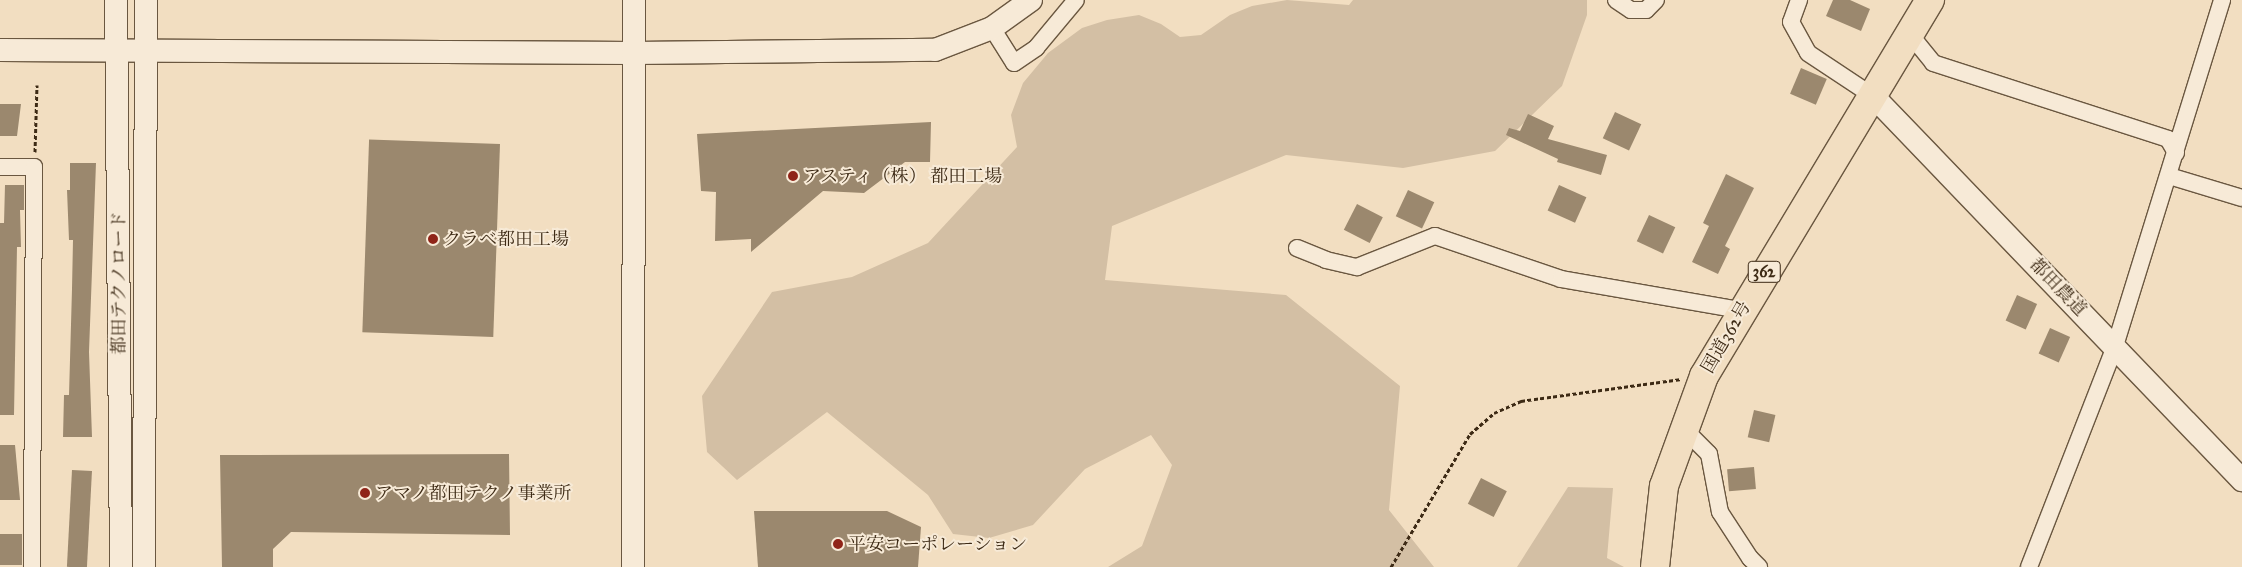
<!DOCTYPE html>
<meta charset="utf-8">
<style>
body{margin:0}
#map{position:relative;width:2242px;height:567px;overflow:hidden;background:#f2dec1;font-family:"IM FELL Great Primer","Noto Serif JP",serif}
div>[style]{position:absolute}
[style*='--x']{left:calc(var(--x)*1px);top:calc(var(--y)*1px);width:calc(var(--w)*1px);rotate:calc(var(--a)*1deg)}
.green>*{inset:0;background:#d3bfa4}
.building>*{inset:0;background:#9b886e;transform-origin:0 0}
.path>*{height:3px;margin-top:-1.5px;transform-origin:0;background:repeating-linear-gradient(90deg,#3d2a15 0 4px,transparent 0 6.5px)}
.roads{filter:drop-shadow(1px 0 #6a5740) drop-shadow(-1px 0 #6a5740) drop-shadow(0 1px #6a5740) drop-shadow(0 -1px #6a5740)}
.street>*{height:16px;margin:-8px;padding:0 8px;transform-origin:8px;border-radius:8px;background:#f7ead7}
.secondary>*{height:22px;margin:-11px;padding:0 11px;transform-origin:11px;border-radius:11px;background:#f7ead7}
.highway>*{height:28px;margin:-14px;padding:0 14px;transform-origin:14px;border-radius:14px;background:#f2dec1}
.dots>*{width:14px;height:14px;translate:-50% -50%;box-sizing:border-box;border:2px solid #f7ead7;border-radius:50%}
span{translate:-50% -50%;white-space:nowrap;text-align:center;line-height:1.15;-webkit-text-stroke:4px #f7ead7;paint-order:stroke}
.shield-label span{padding:1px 4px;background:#f7ead7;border:1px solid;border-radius:4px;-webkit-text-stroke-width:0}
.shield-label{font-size:16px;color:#3d2a15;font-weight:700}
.poi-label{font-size:18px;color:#3d2a15}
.left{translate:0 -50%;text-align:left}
.street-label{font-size:18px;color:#3d2a15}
</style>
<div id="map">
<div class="green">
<i style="clip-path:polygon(1287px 0,1349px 5px,1353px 0,1587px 0,1587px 15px,1562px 86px,1495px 151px,1403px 168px,1286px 155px,1112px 226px,1105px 280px,1286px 295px,1400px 386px,1389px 510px,1434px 567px,1108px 567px,1142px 546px,1172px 465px,1151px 435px,1085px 469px,1033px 525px,989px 538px,953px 534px,928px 495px,827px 412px,737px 480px,707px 452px,702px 396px,772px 292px,852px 277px,928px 243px,1017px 147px,1011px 115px,1023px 83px,1048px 53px,1082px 28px,1107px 20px,1139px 15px,1161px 24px,1180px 37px,1201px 35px,1230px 15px,1252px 6px)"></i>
<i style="clip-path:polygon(1568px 487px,1613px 488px,1607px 558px,1624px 567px,1517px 567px)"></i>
</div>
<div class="building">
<i style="clip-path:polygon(1833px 0,1850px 0,1870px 9px,1861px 31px,1826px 16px)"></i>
<i style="left:1801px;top:68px;width:28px;height:28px;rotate:23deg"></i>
<i style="clip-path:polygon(0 104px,21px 104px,17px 136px,0 136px)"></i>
<i style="left:1615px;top:112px;width:29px;height:29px;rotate:25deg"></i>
<i style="clip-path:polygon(1528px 114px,1554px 126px,1548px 139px,1607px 155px,1601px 175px,1557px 162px,1558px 159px,1506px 135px,1509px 128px,1520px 131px)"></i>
<i style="clip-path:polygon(931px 122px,930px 162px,905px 162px,864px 193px,823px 191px,751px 252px,751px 239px,715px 241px,716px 192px,701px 191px,697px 134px)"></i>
<i style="left:500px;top:144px;width:193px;height:131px;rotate:92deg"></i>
<i style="clip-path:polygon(70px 163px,96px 163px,89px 352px,92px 437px,63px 437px,64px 395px,69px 395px,72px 289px,73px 240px,69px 240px,67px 190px,70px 190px)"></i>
<i style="clip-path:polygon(1726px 174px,1754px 188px,1725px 246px,1730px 249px,1718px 274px,1692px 262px,1709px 226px,1703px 223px)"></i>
<i style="clip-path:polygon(5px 185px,24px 185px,24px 210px,20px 210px,21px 247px,17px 247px,14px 415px,0 415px,0 223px,4px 223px)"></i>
<i style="left:1559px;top:185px;width:30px;height:28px;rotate:24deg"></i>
<i style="left:1408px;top:190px;width:29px;height:29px;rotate:25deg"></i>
<i style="left:1357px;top:204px;width:29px;height:29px;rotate:27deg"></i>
<i style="left:1649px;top:215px;width:29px;height:29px;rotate:25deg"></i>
<i style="left:2017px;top:295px;width:22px;height:28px;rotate:24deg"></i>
<i style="left:2050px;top:328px;width:22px;height:28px;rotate:24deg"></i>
<i style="left:1754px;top:410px;width:22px;height:28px;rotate:13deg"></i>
<i style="clip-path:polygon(0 445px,15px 445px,20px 500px,0 500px)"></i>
<i style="clip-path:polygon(509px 454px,510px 535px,291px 532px,273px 549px,273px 567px,222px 567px,220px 455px)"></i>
<i style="left:1754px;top:467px;width:22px;height:27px;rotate:85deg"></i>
<i style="left:72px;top:470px;width:20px;height:97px;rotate:3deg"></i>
<i style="left:1481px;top:478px;width:29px;height:29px;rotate:27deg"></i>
<i style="clip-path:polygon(754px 511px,887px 511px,921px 527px,918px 567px,758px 567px)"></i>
<i style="left:22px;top:534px;width:31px;height:22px;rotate:90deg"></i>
</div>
<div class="path">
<i style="--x:35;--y:152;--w:67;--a:-88.3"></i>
<i style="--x:1391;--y:567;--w:155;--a:-59.3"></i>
<i style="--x:1470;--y:434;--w:32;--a:-41"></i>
<i style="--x:1494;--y:413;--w:30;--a:-24"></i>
<i style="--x:1521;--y:401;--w:162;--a:-7.8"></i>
</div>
<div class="roads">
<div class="street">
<i style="--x:1616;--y:0;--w:18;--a:34"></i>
<i style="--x:1631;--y:10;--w:15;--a:0"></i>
<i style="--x:1646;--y:10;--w:14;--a:-45"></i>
<i style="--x:1799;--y:0;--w:23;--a:110"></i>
<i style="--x:1791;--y:22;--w:35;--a:61"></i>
<i style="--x:1808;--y:53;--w:78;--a:33.5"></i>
<i style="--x:992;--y:28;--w:41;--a:57.8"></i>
<i style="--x:1014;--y:63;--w:27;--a:-34"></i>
<i style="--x:1036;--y:48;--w:62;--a:-50.2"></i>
<i style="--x:1909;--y:33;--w:38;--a:51"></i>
<i style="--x:1933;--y:63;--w:247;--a:17.9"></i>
<i style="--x:2168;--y:139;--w:16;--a:60"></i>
<i style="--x:0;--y:167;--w:34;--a:0"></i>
<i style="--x:34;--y:167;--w:400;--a:90.3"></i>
<i style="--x:2169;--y:176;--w:76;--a:16.8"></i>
<i style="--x:1297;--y:248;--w:31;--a:22"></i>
<i style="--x:1326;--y:260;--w:32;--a:13"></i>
<i style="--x:1357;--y:267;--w:84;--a:-21.7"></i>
<i style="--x:1435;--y:236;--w:133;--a:18.8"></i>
<i style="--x:1561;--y:279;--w:183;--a:9.8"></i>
<i style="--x:1684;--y:429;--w:35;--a:45"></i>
<i style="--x:1709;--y:454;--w:59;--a:79.3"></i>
<i style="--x:1720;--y:512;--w:55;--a:56.9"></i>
<i style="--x:1750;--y:558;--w:13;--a:45"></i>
<i style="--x:2029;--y:567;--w:237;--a:-68.7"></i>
<i style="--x:2115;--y:346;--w:362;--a:-72.8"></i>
</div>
<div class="secondary">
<i style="--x:116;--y:0;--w:567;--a:89.49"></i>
<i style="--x:0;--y:50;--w:633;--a:0.27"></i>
<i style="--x:633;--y:53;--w:302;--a:-0.6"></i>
<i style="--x:935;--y:50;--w:61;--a:-21.1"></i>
<i style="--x:992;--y:28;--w:48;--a:-35.7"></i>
<i style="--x:1873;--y:96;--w:533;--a:46.14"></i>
<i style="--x:144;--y:567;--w:567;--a:-89.8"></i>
<i style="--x:633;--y:567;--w:567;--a:-89.9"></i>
</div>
<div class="highway">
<i style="--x:1655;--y:567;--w:81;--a:-83.7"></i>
<i style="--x:1664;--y:486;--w:117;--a:-70"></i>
<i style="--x:1704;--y:376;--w:439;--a:-59"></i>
</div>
</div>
<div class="dots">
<i style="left:793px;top:176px;background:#8f2418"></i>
<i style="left:433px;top:239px;background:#8f2418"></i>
<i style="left:365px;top:493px;background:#8f2418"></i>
<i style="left:838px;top:544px;background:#8f2418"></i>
</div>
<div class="shield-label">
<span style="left:1764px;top:272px">362</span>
</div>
<div class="poi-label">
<span class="left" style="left:803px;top:176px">アスティ（株） 都田工場</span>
<span class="left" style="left:443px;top:239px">クラベ都田工場</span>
<span class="left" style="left:375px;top:493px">アマノ都田テクノ事業所</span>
<span class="left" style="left:848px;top:544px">平安コーポレーション</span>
</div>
<div class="street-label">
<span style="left:119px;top:283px;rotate:-90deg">都田テクノロード</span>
<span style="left:2058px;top:287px;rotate:46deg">都田農道</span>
<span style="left:1726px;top:337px;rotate:-60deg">国道362号</span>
</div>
</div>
